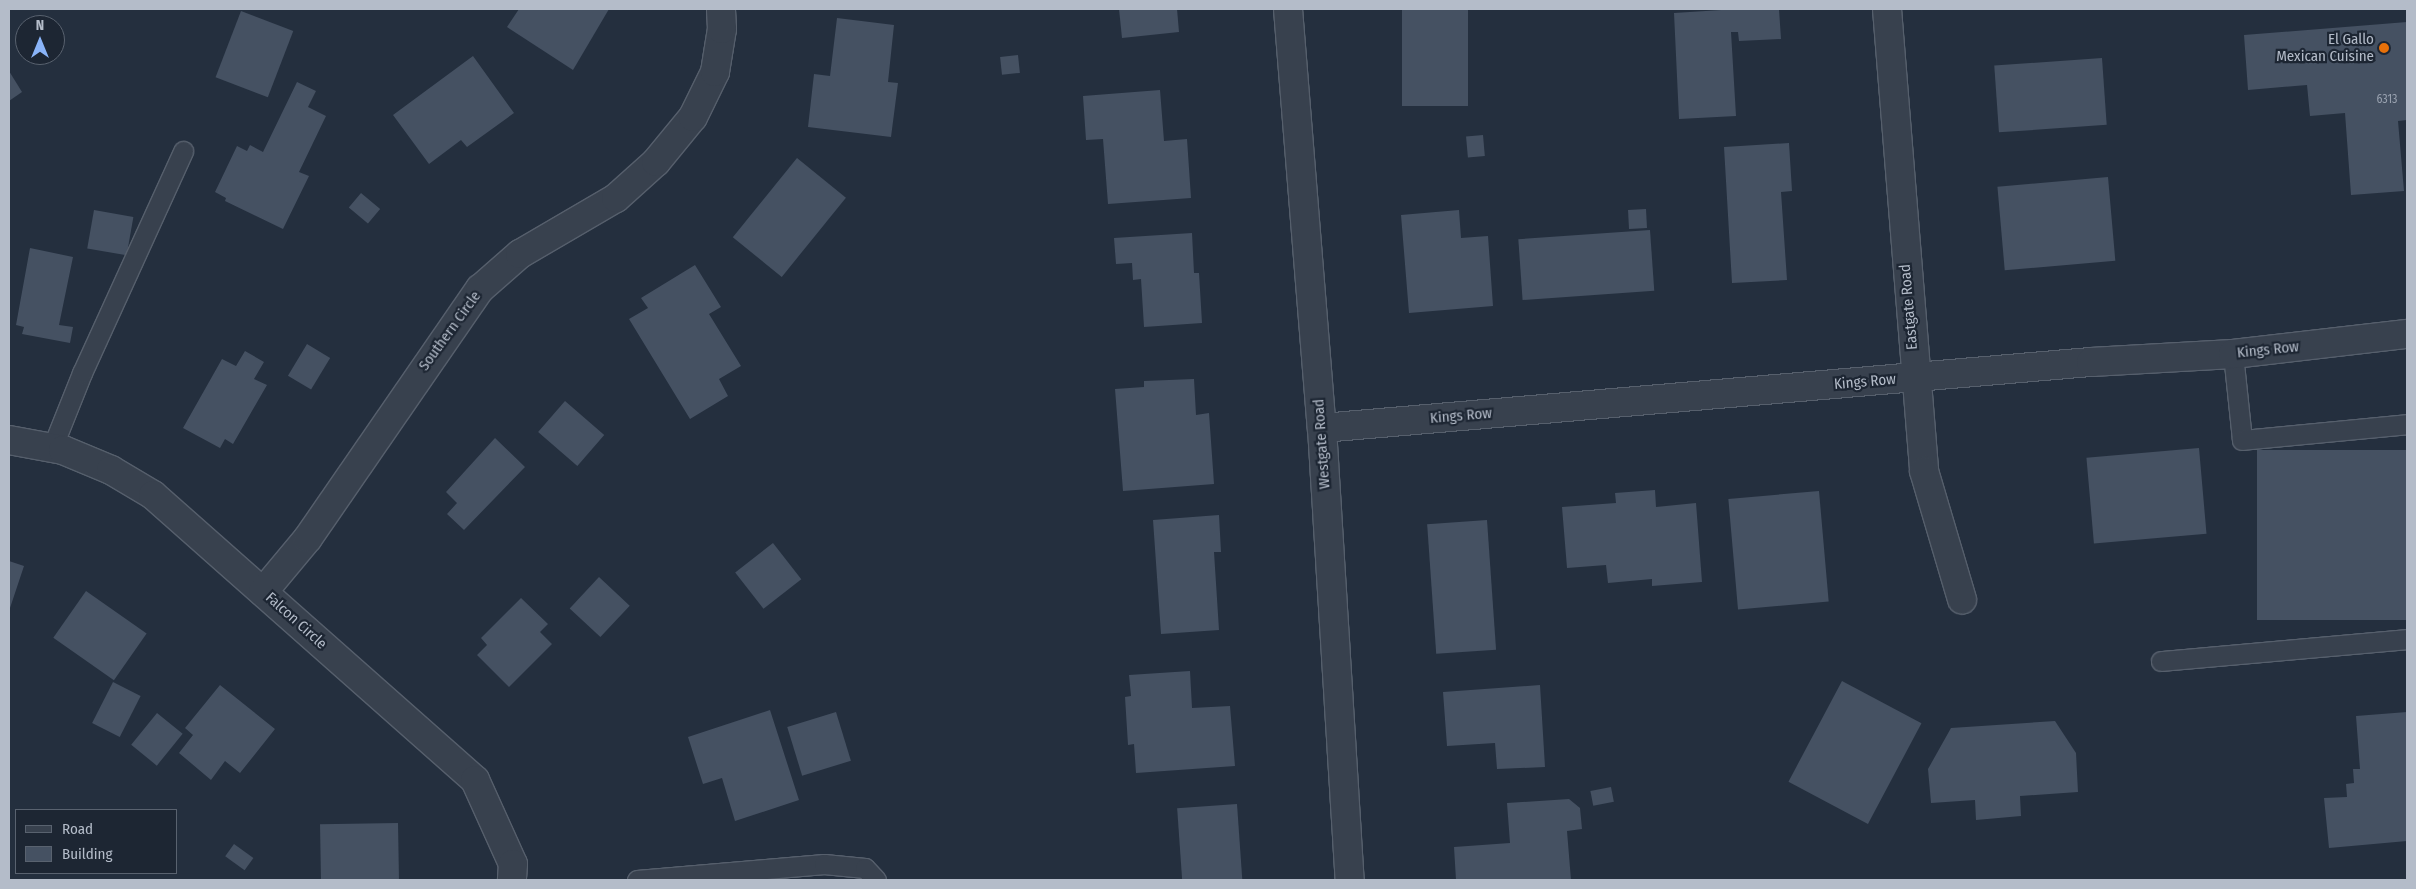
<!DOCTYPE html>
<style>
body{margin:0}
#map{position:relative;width:2416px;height:889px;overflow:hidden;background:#242f3e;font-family:"Fira Sans Condensed",sans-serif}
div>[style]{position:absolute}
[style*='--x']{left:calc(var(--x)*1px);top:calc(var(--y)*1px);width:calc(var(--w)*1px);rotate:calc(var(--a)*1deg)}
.building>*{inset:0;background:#455162;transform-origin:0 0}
.roads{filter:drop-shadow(1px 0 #565f6c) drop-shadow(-1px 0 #565f6c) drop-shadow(0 1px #565f6c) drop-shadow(0 -1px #565f6c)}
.lane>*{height:19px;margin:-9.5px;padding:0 9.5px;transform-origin:9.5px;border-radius:9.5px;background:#38414e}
.street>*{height:28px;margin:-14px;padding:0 14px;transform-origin:14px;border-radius:14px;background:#38414e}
.dots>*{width:14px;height:14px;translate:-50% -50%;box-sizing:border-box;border:2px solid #1d2633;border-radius:50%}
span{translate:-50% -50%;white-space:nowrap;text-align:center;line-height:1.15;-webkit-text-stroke:4.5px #1d2633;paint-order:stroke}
.number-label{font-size:12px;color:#98a1af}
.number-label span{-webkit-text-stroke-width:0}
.poi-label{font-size:15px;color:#b4bcc9}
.right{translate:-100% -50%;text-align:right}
.street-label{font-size:15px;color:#b4bcc9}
.frame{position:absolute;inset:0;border:10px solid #b4bcc9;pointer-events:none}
.legend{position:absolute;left:15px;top:809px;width:162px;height:65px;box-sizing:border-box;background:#1d2633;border:1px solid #59626f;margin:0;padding:6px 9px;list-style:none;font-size:15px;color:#b4bcc9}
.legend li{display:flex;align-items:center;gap:10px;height:25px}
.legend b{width:25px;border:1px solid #59626f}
.north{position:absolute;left:15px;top:15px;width:50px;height:50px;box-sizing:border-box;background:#1d2633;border:1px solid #59626f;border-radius:50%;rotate:0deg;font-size:14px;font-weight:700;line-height:20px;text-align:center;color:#b4bcc9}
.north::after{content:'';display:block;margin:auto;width:18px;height:22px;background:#8ab4f8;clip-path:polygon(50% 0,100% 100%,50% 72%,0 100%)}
</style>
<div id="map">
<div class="building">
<i style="clip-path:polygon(519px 9px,609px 9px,573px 70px,507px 27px)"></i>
<i style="clip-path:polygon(1119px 9px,1177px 9px,1179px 32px,1122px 38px)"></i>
<i style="left:1402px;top:9px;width:66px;height:97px"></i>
<i style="clip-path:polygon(1737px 9px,1779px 9px,1781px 39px,1739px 41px,1738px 32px,1731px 32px,1736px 116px,1679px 119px,1674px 13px)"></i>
<i style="left:241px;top:11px;width:56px;height:71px;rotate:21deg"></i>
<i style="clip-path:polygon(837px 18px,894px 25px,888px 82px,898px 83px,891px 137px,808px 127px,814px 74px,830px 76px)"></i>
<i style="clip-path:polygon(2407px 22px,2407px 120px,2398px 121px,2404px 191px,2351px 195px,2345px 113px,2310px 116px,2307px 85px,2248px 90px,2244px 35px)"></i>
<i style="left:1018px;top:55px;width:18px;height:18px;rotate:84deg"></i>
<i style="clip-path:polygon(473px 56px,514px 113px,467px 147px,461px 140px,429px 164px,393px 115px)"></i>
<i style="left:2102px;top:58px;width:67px;height:108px;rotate:86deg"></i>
<i style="clip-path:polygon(9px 71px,22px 92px,9px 101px)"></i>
<i style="clip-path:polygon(297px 82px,316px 91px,308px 107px,326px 116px,299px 172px,309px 176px,283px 229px,225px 201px,226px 198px,215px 192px,237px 146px,247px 151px,250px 145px,263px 152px)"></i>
<i style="clip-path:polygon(1160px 90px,1164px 141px,1187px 139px,1191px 198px,1108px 204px,1103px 139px,1086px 140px,1083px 96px)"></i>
<i style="left:1483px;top:135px;width:21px;height:17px;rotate:85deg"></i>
<i style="clip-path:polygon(1789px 143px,1792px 191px,1781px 192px,1787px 280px,1732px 283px,1724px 147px)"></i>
<i style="left:797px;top:158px;width:63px;height:102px;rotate:39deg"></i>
<i style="left:2108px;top:177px;width:84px;height:111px;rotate:85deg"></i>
<i style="left:361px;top:193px;width:25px;height:19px;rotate:40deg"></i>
<i style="left:1646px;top:209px;width:19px;height:18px;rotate:87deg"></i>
<i style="left:94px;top:210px;width:40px;height:39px;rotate:10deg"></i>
<i style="clip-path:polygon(1459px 210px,1461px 238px,1488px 236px,1493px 306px,1409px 313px,1401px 215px)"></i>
<i style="left:1650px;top:230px;width:61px;height:132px;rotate:86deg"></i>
<i style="clip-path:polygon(1192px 233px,1194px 273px,1199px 273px,1202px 323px,1144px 327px,1141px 279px,1133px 280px,1132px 263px,1116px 264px,1114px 238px)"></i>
<i style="clip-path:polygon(30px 248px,73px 257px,59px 325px,73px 327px,70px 343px,22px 334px,24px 327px,16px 325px)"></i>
<i style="clip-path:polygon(695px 265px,721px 307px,709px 314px,741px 366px,719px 379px,728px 396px,690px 419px,629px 319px,648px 308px,641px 298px)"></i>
<i style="left:307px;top:344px;width:27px;height:37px;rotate:31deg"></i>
<i style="clip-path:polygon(245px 351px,264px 362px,254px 379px,267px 385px,233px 444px,225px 439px,220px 448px,183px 428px,222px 359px,236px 366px)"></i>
<i style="clip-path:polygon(1194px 379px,1196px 415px,1209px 413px,1214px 484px,1123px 491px,1115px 389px,1144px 387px,1144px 381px)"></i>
<i style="left:565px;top:401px;width:52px;height:41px;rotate:41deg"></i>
<i style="clip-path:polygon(495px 438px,525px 467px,464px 530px,447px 514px,457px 503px,446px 492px)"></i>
<i style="left:2199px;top:448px;width:86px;height:113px;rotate:85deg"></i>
<i style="left:2407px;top:450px;width:170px;height:150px;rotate:90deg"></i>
<i style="clip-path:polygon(1655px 490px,1656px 507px,1696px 503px,1702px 582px,1652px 586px,1652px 579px,1608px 583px,1606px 565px,1567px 568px,1562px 507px,1616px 503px,1615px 493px)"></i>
<i style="left:1819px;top:491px;width:111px;height:91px;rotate:85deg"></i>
<i style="clip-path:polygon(1219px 515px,1221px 552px,1214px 552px,1219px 630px,1161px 634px,1153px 520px)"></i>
<i style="left:1487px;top:520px;width:130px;height:60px;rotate:86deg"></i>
<i style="left:773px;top:543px;width:46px;height:48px;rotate:52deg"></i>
<i style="clip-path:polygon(9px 561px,24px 566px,9px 611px)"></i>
<i style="left:599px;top:577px;width:42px;height:43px;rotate:43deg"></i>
<i style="left:86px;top:591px;width:74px;height:57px;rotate:35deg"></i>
<i style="clip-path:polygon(521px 598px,548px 624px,540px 632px,552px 644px,509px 687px,477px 655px,487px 645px,481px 638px)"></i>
<i style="clip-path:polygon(1190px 671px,1192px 708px,1230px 706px,1235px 766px,1136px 773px,1134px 744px,1128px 745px,1125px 697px,1131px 696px,1129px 675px)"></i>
<i style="left:1842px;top:681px;width:90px;height:114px;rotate:28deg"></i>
<i style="left:113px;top:682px;width:31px;height:46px;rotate:27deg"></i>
<i style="clip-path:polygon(220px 685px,275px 729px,240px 773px,225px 761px,211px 780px,179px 753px,193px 735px,185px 728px)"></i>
<i style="clip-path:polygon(1540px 685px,1545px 767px,1497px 769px,1495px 743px,1447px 746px,1443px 692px)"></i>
<i style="clip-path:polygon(770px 710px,799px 800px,735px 821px,722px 778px,703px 784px,688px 737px)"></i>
<i style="left:836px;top:712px;width:51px;height:51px;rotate:73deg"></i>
<i style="clip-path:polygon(2407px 712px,2407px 841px,2329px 848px,2324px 798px,2347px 797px,2346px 784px,2354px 783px,2353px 769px,2360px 769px,2356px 716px)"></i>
<i style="left:157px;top:713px;width:33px;height:41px;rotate:39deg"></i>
<i style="clip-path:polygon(2055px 721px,2076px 753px,2078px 792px,2020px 796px,2021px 816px,1976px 820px,1975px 800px,1931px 803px,1928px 769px,1951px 728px)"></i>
<i style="left:1611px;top:787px;width:15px;height:21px;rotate:79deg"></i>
<i style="clip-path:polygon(1569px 799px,1580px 808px,1582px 829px,1567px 831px,1571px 880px,1456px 880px,1454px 847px,1510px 843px,1507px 803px)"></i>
<i style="left:1237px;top:804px;width:76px;height:60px;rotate:86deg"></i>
<i style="left:398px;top:823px;width:57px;height:78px;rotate:89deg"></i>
<i style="left:234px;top:844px;width:24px;height:15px;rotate:36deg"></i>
</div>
<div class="roads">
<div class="lane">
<i style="--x:2233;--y:354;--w:86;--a:84"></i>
<i style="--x:2242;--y:440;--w:166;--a:-5.5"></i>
<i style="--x:52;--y:448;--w:81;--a:-68.2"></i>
<i style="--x:82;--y:373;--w:244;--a:-65.5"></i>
<i style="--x:2161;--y:661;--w:247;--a:-5.1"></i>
<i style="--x:637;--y:880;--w:188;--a:-4.9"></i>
<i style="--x:824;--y:864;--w:41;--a:5.6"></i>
<i style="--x:865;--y:868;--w:16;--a:47"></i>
</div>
<div class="street">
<i style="--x:1288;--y:9;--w:420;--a:85.4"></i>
<i style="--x:1322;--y:428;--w:453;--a:86.5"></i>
<i style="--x:1887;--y:9;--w:463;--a:85.4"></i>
<i style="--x:1924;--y:471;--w:134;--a:73.5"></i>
<i style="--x:1322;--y:428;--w:772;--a:-4.91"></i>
<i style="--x:2091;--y:362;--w:142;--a:-3.2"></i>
<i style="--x:2233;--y:354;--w:175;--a:-6.6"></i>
<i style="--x:9;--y:440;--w:55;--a:10.5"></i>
<i style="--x:63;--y:450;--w:52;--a:22.6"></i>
<i style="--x:111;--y:470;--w:49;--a:30.8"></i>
<i style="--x:153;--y:495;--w:430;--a:41.5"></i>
<i style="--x:475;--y:780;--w:92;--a:65.7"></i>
<i style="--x:513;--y:864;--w:16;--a:94"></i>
<i style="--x:263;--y:592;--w:70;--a:-50.2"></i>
<i style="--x:308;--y:538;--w:303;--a:-55.4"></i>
<i style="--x:480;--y:289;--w:53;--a:-41.2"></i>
<i style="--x:520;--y:254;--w:111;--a:-30.3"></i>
<i style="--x:616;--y:198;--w:54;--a:-42"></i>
<i style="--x:656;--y:162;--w:58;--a:-50.6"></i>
<i style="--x:693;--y:117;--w:50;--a:-63.9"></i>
<i style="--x:715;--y:72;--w:44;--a:-80.8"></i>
<i style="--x:722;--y:29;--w:20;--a:-93"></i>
</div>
</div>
<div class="dots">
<i style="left:2384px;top:48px;background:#e8710a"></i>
</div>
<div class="number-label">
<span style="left:2387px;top:100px">6313</span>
</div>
<div class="poi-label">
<span class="right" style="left:2374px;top:48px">El Gallo<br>Mexican Cuisine</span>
</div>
<div class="street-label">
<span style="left:1909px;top:307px;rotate:-95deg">Eastgate Road</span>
<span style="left:450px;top:331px;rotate:-54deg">Southern Circle</span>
<span style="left:2268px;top:350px;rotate:-6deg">Kings Row</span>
<span style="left:1865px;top:382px;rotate:-5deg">Kings Row</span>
<span style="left:1461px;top:416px;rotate:-5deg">Kings Row</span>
<span style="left:1322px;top:444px;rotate:-94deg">Westgate Road</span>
<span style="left:296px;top:621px;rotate:42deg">Falcon Circle</span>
</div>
<div class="frame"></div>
<ul class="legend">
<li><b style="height:6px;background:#38414e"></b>Road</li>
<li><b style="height:14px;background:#455162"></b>Building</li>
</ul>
<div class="north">N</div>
</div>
